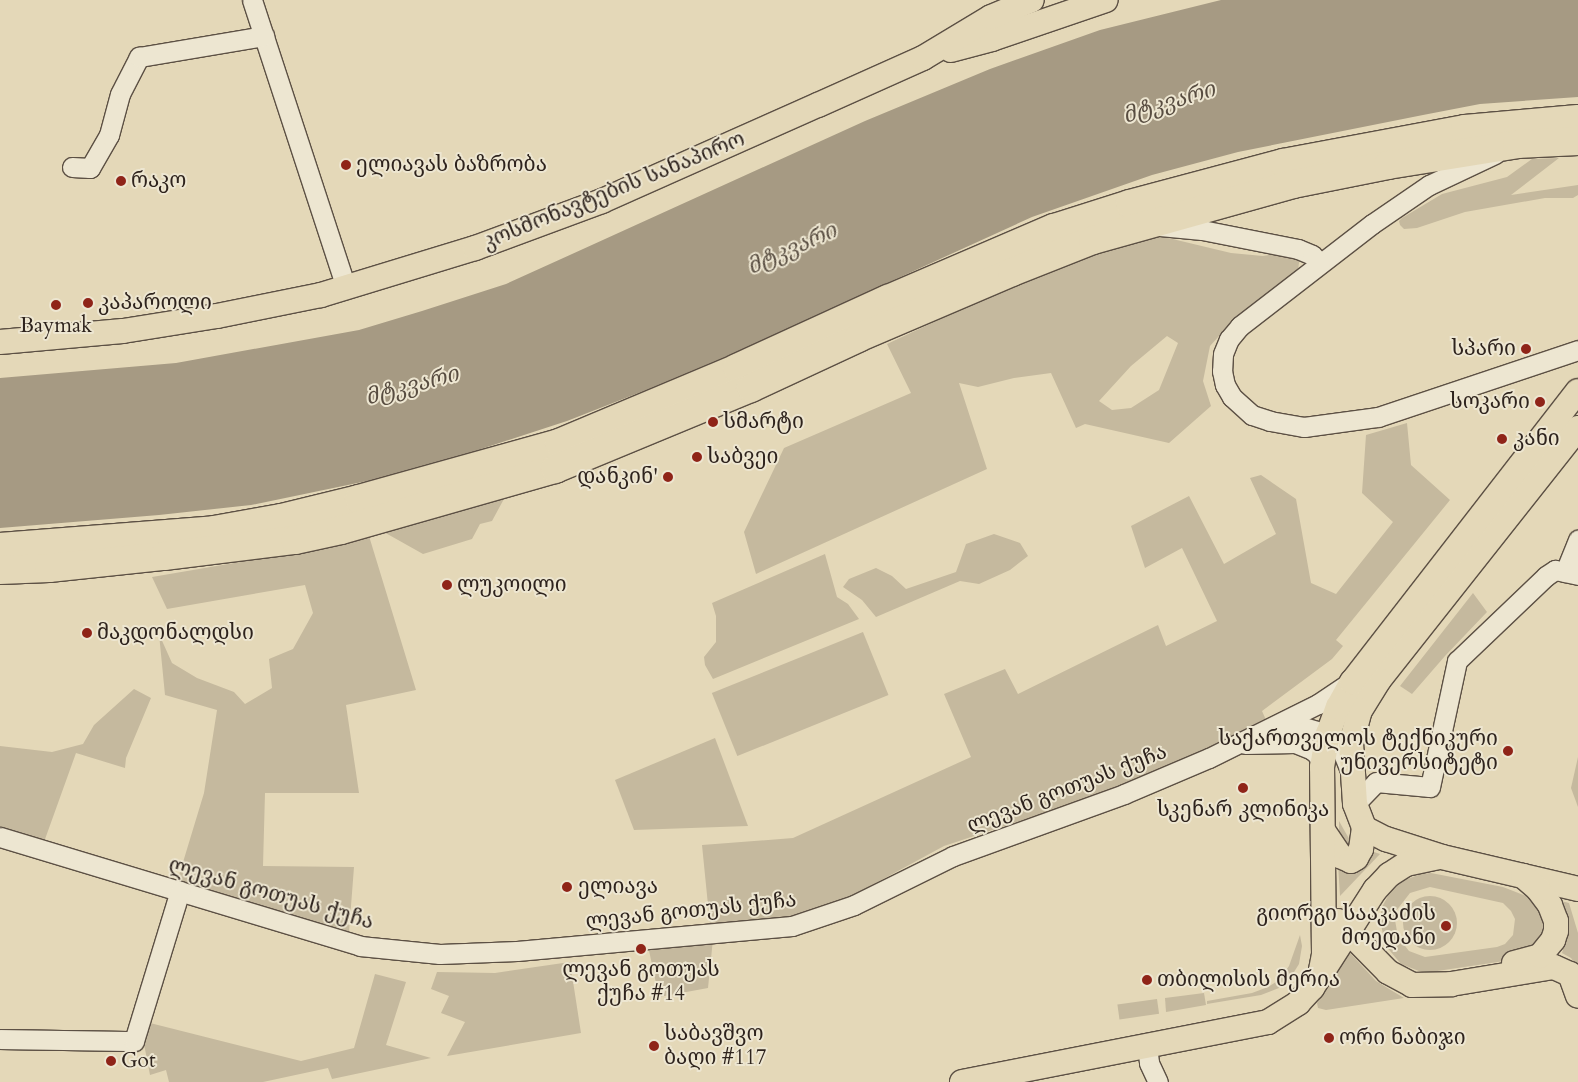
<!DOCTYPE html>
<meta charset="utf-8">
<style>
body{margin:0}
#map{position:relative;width:1578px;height:1082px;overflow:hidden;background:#e4d8b8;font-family:Cardo,"Noto Serif Georgian",serif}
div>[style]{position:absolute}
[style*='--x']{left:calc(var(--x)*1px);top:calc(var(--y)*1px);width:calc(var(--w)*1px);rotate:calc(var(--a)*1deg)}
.green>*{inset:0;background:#c5b99e;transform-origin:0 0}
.round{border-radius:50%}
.water>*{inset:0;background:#a69a83}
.roads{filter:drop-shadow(1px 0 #5c5044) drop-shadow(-1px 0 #5c5044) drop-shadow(0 1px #5c5044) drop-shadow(0 -1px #5c5044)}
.minor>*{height:19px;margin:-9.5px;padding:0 9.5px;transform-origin:9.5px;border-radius:9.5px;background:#ede6d1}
.major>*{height:24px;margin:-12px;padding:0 12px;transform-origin:12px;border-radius:12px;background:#e4d8b8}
.highway>*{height:28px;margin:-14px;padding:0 14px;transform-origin:14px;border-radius:14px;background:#e4d8b8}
.dots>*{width:14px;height:14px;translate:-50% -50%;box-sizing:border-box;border:2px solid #ede6d1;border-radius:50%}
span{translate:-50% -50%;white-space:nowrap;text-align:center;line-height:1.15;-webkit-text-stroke:4px #ede6d1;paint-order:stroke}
.poi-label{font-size:21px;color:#2e231d}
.left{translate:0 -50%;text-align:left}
.right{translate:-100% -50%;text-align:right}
.street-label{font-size:21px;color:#2e231d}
.water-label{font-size:22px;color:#584d41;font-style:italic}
</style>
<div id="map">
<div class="green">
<i style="clip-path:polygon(1559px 158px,1511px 195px,1578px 185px,1578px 195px,1573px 198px,1545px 198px,1465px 212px,1417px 228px,1404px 229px,1400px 225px,1399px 221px,1402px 218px,1442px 194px,1507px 177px,1532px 159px)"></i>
<i style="clip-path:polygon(evenodd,1160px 236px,1231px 253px,1263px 256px,1292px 251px,1300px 256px,1298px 270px,1230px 324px,1210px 346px,1203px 381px,1211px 406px,1169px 443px,1085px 424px,1076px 428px,1051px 373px,1014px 378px,978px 387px,959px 383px,987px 469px,756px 574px,744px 532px,784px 448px,911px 393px,887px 344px,996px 293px,1131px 240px,1160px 236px,1167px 336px,1178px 343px,1159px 390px,1131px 408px,1112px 410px,1099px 401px,1131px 366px,1167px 336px)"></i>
<i style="clip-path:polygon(1407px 423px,1411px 465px,1450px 500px,1336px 640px,1343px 646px,1332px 659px,1262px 711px,1266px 720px,1153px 777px,944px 846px,828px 909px,790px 921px,710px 925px,702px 845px,793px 838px,971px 757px,944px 694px,1005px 669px,1018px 694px,1158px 625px,1166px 646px,1217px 621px,1182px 548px,1145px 568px,1131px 526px,1189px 496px,1224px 564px,1276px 534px,1250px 478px,1261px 475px,1296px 499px,1311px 583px,1336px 594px,1393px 522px,1362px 493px,1366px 435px)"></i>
<i style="clip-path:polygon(505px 497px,492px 521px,480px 524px,472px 539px,423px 554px,382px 531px)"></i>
<i style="clip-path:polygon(994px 534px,1020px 543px,1028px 556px,1010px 570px,979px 584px,960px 581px,876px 617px,862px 600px,843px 587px,849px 579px,876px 568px,892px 576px,906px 589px,956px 572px,966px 544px)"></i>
<i style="clip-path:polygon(369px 536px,416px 690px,346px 705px,359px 793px,265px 793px,263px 866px,354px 867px,349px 932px,177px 882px,204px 793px,217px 710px,165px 695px,159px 634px,172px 663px,197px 678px,234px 692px,245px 704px,272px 688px,269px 659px,293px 649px,313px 613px,305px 585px,167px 609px,152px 577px,311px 550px)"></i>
<i style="clip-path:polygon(825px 554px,837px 597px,848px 604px,859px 619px,713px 679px,705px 665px,704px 657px,716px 642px,716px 616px,712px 603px)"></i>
<i style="clip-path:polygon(1473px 593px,1487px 612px,1445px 656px,1412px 694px,1400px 686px)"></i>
<i style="left:863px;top:632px;width:68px;height:163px;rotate:68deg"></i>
<i style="clip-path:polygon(134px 689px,151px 698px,126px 758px,125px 768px,76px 753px,44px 842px,0 829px,0 746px,52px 752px,83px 744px,94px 725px)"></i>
<i style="clip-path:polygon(715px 738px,748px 826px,634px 830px,615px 780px)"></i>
<i style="clip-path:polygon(1578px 757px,1578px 807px,1571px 788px)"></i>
<i style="clip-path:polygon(1339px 821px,1352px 844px,1353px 849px,1339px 845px)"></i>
<i style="clip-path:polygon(1368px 850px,1380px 854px,1340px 896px,1338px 864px)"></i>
<i style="clip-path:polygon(evenodd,1431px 873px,1503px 887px,1526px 896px,1538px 907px,1543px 918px,1544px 930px,1542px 941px,1518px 959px,1424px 973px,1401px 964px,1385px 945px,1380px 919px,1382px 907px,1388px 896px,1402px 881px,1421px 874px,1431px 873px,1430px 887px,1503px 903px,1511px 911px,1515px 919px,1513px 935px,1505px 944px,1497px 947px,1425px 957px,1409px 951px,1398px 937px,1395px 920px,1396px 911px,1410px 893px,1430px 887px)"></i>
<i class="round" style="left:1403px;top:896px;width:54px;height:54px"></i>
<i style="clip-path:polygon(1561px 901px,1569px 903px,1578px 933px,1578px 968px,1571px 958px,1562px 953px,1569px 928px,1567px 915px)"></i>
<i style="clip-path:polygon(1300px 935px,1302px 946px,1299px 964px,1289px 980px,1279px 988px,1261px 995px,1207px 1004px,1207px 1001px,1252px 993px,1268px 987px,1279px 980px,1289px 966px)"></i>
<i style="clip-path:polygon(713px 939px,708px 988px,659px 997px,648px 946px)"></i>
<i style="clip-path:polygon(1350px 953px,1376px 981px,1404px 998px,1326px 1010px,1318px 1008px,1317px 1003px)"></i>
<i style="clip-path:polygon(570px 962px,581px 1033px,447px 1056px,465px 1022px,441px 1013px,449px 996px,431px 989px,437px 972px,495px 973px)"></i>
<i style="clip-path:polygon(375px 974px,406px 982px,386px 1045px,431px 1058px,332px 1079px,328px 1068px,263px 1082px,169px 1082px,166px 1070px,150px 1075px,144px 1044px,150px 1023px,301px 1061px,354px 1048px)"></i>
<i style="clip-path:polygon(1204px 993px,1206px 1005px,1166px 1012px,1165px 998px)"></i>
<i style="left:1157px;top:999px;width:15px;height:40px;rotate:82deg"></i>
</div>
<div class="water">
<i style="clip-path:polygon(1221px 0,1578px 0,1578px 97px,1480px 104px,1423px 115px,1238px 152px,1152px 175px,1032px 217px,732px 354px,646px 390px,567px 421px,478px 450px,367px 481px,251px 505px,159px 515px,0 528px,0 378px,176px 363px,359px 330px,422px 311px,506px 284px,865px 121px,990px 69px,1100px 30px)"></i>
</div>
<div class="roads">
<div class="minor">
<i style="--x:252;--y:0;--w:303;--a:71.9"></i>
<i style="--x:1495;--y:154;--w:73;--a:154.8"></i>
<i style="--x:1429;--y:185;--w:69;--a:145.6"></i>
<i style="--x:1372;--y:224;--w:167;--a:142.3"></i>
<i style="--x:1240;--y:326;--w:17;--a:130"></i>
<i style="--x:1229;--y:339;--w:16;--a:112"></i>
<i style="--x:1223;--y:354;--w:17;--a:93"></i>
<i style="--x:1222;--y:371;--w:14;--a:78"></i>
<i style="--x:1225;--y:385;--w:14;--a:60"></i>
<i style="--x:1232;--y:397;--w:27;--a:42"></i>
<i style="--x:1252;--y:415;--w:19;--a:18"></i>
<i style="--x:1270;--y:421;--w:35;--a:10"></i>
<i style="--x:1304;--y:427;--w:75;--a:-7.7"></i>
<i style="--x:1378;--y:417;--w:211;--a:-18.5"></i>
<i style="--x:72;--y:167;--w:18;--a:3"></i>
<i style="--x:90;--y:168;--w:38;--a:-60"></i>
<i style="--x:109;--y:135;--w:42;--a:-75"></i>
<i style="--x:120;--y:94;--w:42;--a:-62.8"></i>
<i style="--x:139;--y:57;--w:127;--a:-9.5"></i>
<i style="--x:1160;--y:226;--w:42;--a:5.4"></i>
<i style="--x:1202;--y:230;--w:98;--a:11.2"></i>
<i style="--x:1298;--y:249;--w:15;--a:23"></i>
<i style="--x:1312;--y:255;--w:11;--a:45"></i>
<i style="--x:1565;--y:572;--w:35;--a:-68"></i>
<i style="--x:1275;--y:730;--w:28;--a:-6"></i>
<i style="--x:1303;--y:727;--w:26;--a:16"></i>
<i style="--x:1328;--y:734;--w:17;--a:45"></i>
<i style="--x:1340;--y:746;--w:24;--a:68"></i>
<i style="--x:1245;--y:744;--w:50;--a:-1.1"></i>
<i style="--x:1295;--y:743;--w:18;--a:22"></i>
<i style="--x:1312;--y:750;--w:8;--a:40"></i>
<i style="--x:1318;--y:755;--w:13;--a:72"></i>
<i style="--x:1355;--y:804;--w:30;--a:-46"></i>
<i style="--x:1376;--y:782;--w:54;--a:5.3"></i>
<i style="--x:1430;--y:787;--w:129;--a:-77.9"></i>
<i style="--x:1457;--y:661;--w:123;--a:-43.7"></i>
<i style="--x:1546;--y:576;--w:11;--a:-34"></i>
<i style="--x:1555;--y:570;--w:24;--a:12"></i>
<i style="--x:0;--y:837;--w:376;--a:16.8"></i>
<i style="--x:360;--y:946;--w:80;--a:5.7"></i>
<i style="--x:440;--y:954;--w:77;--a:-2.2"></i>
<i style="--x:517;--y:951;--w:276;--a:-5.2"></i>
<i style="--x:792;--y:926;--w:65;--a:-18.7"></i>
<i style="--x:854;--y:905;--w:110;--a:-26.3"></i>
<i style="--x:953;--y:856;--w:182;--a:-19.9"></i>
<i style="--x:1124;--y:794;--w:92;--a:-23"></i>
<i style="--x:1209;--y:758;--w:122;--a:-26.4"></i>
<i style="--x:1318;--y:704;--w:40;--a:-34"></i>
<i style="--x:0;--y:1039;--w:134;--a:0.9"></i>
<i style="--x:134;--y:1041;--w:157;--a:-73"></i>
<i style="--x:1147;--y:1046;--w:17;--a:83"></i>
<i style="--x:1149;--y:1063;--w:21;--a:65"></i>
</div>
<div class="major">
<i style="--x:951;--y:50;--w:42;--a:-15"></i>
<i style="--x:992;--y:39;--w:120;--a:-18.9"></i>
<i style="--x:0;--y:342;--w:123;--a:-5.1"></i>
<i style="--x:123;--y:331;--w:95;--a:-9.1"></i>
<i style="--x:217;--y:316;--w:106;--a:-11.4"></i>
<i style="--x:321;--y:295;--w:161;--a:-17"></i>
<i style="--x:475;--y:248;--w:135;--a:-20.3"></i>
<i style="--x:602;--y:201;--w:236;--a:-24"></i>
<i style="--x:818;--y:105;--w:115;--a:-24.1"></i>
<i style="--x:923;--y:58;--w:79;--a:-31.1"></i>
<i style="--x:991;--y:17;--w:44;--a:-22.5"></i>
<i style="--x:1578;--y:428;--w:321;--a:128.3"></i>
<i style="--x:1379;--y:680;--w:36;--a:122"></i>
<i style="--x:1360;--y:710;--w:34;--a:105"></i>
<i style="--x:1351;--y:743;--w:61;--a:86.2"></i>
<i style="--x:1355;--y:804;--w:26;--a:69"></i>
<i style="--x:1364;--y:828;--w:25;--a:27"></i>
<i style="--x:1386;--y:839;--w:59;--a:17.8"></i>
<i style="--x:1442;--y:857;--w:140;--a:13.2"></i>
<i style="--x:1324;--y:832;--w:29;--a:56"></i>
<i style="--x:1340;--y:856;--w:12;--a:24"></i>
<i style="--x:1351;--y:861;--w:6;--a:-31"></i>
<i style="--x:1356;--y:858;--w:10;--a:-61"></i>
<i style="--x:1361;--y:849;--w:21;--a:-82"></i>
<i style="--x:1338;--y:921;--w:71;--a:45.6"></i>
<i style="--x:1388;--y:972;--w:27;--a:28"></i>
<i style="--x:1412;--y:985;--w:39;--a:-1"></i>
<i style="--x:1451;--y:984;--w:104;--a:-9.4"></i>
<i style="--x:1554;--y:967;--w:17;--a:24"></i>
<i style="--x:1570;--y:974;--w:23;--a:70"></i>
<i style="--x:1514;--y:963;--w:27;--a:-15"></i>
<i style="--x:1540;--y:956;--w:21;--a:-51"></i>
<i style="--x:1553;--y:940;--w:9;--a:-72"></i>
<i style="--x:1556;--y:931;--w:10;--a:-90"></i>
<i style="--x:1556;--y:921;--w:17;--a:-111"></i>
<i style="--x:1550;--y:905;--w:20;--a:-127"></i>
<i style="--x:1538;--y:889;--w:20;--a:-139"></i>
<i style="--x:1320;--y:975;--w:21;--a:-79"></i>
<i style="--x:1324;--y:954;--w:187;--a:-90.6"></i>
<i style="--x:1322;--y:767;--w:34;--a:-80"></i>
<i style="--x:1328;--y:734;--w:29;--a:-70"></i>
<i style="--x:1338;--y:707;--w:29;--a:-61"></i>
<i style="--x:1352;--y:682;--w:368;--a:-52.2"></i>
<i style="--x:962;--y:1082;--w:312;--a:-11.1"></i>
<i style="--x:1268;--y:1022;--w:36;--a:-32"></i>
<i style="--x:1298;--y:1003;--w:21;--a:-47"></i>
<i style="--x:1312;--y:988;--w:117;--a:-57.3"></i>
<i style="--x:1375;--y:890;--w:21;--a:-47"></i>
<i style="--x:1389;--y:875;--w:20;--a:-33"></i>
<i style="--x:1406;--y:864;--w:35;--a:-12"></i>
</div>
<div class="highway">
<i style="--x:0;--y:547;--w:215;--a:-4.5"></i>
<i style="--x:214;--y:530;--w:68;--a:-10.2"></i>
<i style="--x:281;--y:518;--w:80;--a:-13.7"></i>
<i style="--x:359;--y:499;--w:208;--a:-15.6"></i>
<i style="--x:559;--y:443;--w:193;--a:-22.8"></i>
<i style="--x:737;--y:368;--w:166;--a:-24.6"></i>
<i style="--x:888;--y:299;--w:181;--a:-23.2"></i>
<i style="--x:1054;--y:228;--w:80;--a:-17.5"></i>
<i style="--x:1130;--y:204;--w:158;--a:-15"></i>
<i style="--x:1283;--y:163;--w:185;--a:-10.6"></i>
<i style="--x:1465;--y:129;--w:113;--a:-5.1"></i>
<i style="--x:0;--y:570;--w:49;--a:-2.3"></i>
<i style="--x:49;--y:568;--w:116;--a:-6"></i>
<i style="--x:164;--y:556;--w:132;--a:-7"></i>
<i style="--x:295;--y:540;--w:47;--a:-12.3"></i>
<i style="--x:341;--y:530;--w:223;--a:-15.9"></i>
<i style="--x:555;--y:469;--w:212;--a:-22.5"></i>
<i style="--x:751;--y:388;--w:118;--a:-25"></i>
<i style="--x:858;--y:338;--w:168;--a:-23.2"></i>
<i style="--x:1012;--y:272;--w:87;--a:-21.6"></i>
<i style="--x:1093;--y:240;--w:208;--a:-15.6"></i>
<i style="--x:1293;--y:184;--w:97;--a:-11.3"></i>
<i style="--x:1388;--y:165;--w:131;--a:-9.2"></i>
<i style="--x:1517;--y:144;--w:61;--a:-2.8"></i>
</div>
</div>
<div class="dots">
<i style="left:346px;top:165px;background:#8f2418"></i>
<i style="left:121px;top:181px;background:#8f2418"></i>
<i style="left:88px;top:303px;background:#8f2418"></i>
<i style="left:56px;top:305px;background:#8f2418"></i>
<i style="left:1526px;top:349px;background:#8f2418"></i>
<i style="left:1540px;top:402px;background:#8f2418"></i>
<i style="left:713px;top:422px;background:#8f2418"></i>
<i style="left:1502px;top:439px;background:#8f2418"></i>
<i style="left:697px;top:457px;background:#8f2418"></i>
<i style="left:668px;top:477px;background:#8f2418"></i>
<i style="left:447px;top:585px;background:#8f2418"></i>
<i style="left:87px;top:633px;background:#8f2418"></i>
<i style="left:1508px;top:751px;background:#8f2418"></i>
<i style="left:1243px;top:788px;background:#8f2418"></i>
<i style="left:567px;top:887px;background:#8f2418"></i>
<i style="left:1446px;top:926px;background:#8f2418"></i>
<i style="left:641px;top:949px;background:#8f2418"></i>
<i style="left:1147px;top:980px;background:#8f2418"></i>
<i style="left:1329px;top:1038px;background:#8f2418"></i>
<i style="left:654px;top:1046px;background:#8f2418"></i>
<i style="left:111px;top:1061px;background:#8f2418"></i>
</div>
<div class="poi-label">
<span class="left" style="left:356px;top:165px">ელიავას ბაზრობა</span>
<span class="left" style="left:131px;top:181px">რაკო</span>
<span class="left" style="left:98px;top:303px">კაპაროლი</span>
<span style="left:56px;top:326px">Baymak</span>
<span class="right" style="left:1516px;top:349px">სპარი</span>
<span class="right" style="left:1530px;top:402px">სოკარი</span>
<span class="left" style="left:723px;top:422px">სმარტი</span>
<span class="left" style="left:1513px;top:439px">კანი</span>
<span class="left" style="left:707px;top:457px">საბვეი</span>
<span class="right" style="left:658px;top:477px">დანკინ'</span>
<span class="left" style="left:457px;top:585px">ლუკოილი</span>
<span class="left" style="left:97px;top:633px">მაკდონალდსი</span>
<span class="right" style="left:1498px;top:751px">საქართველოს ტექნიკური<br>უნივერსიტეტი</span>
<span style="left:1243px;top:810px">სკენარ კლინიკა</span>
<span class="left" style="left:578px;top:887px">ელიავა</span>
<span class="right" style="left:1436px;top:926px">გიორგი სააკაძის<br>მოედანი</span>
<span style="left:641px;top:982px">ლევან გოთუას<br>ქუჩა #14</span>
<span class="left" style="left:1157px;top:980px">თბილისის მერია</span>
<span class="left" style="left:664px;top:1046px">საბავშვო<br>ბაღი #117</span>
<span class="left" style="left:1339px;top:1038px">ორი ნაბიჯი</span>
<span class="left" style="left:121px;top:1061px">Got</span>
</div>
<div class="street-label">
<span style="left:614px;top:191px;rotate:-22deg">კოსმონავტების სანაპირო</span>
<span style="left:1067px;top:789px;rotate:-21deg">ლევან გოთუას ქუჩა</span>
<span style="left:271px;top:894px;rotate:16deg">ლევან გოთუას ქუჩა</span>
<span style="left:691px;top:911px;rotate:-6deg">ლევან გოთუას ქუჩა</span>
</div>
<div class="water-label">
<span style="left:1169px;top:103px;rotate:-17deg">მტკვარი</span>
<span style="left:792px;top:249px;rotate:-24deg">მტკვარი</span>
<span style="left:412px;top:386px;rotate:-15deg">მტკვარი</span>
</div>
</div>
